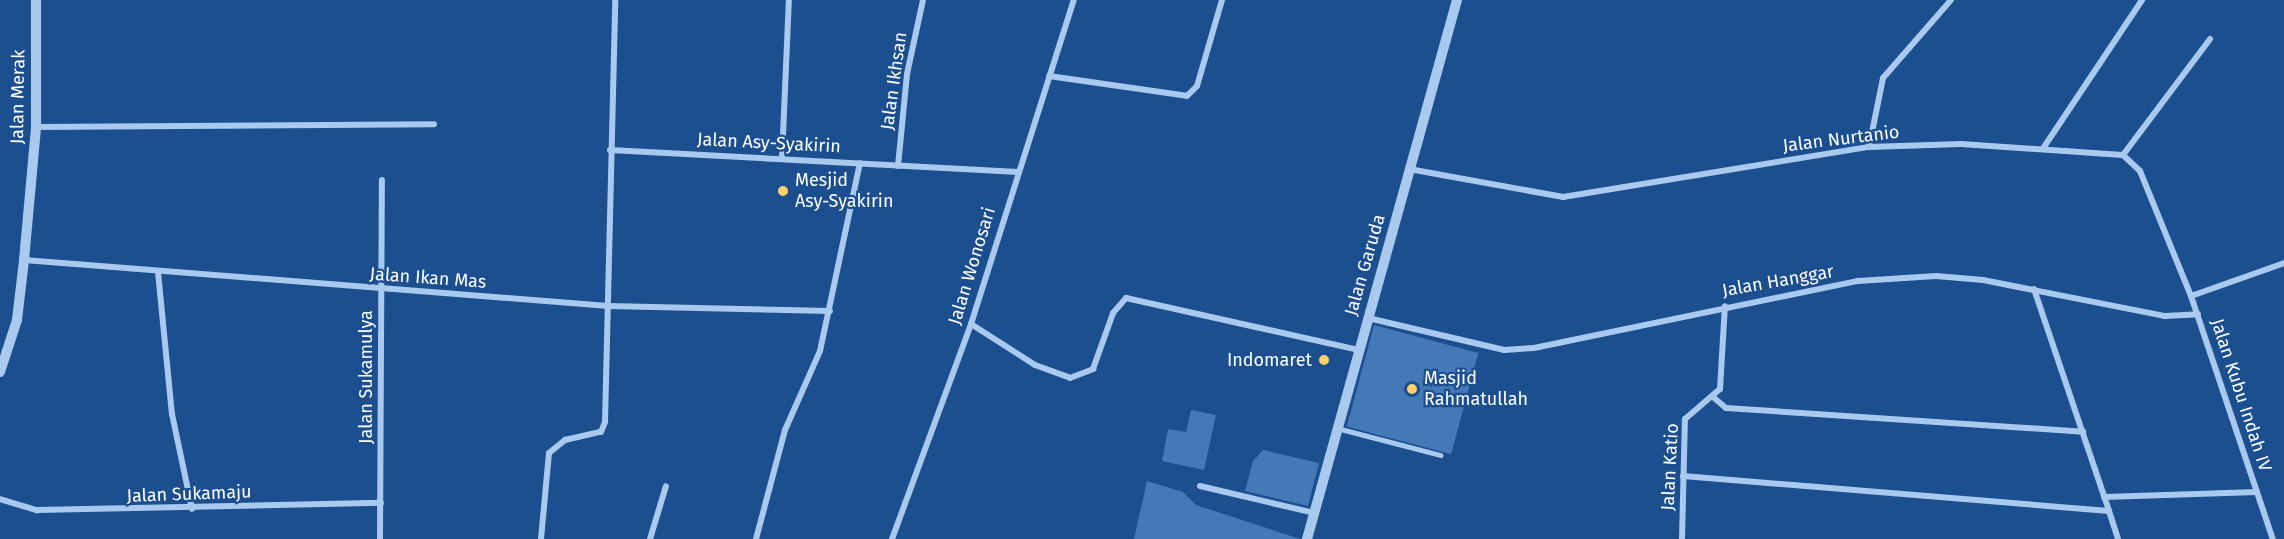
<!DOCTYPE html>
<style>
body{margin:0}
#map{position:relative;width:2284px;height:539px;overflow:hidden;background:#1b4f8f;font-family:"Fira Sans",sans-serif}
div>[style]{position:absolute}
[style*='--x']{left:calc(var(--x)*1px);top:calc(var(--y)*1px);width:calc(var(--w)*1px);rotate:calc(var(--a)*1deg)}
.building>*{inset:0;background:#4478b7;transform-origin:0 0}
.service>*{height:4.5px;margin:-2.25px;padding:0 2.25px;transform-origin:2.25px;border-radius:2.25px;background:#a9c9ee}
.minor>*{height:6px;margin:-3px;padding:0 3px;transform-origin:3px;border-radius:3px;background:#a9c9ee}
.tertiary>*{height:10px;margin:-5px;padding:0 5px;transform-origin:5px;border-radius:5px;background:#a9c9ee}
.dots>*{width:16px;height:16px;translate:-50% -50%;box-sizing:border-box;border:3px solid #1b4f8f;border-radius:50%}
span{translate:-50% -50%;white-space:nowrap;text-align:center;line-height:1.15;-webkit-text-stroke:4.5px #1b4f8f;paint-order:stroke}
.street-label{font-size:18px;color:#fff}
.poi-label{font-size:18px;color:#fff}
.left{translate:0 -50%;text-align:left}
.right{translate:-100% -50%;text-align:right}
</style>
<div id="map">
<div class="building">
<i style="left:1374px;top:325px;width:108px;height:105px;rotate:15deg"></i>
<i style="clip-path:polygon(1191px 410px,1216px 415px,1204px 470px,1162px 461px,1168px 429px,1186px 432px)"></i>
<i style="clip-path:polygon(1263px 450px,1319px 463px,1308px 506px,1245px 491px,1253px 461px)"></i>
<i style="clip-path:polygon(1147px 481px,1183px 492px,1196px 505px,1300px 539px,1134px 539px)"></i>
</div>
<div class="service">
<i style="--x:1337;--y:428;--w:107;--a:14.6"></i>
</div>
<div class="minor">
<i style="--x:1049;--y:76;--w:139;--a:8.2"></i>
<i style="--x:1187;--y:96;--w:14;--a:-45"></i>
<i style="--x:1197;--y:86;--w:90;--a:-73.8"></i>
<i style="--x:36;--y:127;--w:398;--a:-0.4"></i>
<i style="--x:1869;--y:147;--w:70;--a:-78.5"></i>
<i style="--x:1883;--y:78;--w:103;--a:-48.9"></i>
<i style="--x:2044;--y:147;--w:177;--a:-56.3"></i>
<i style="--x:610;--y:150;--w:409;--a:3.1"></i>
<i style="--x:2123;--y:155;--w:145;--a:-53.1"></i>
<i style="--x:782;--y:158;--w:158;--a:-87.5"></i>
<i style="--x:898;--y:166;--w:92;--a:-84.4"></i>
<i style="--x:907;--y:74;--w:76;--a:-77.8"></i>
<i style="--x:1409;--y:169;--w:157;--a:10.3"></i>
<i style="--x:1563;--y:197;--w:310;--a:-9.3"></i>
<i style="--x:1869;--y:147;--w:92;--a:-1.9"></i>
<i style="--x:1961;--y:144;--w:162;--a:3.9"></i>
<i style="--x:2123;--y:155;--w:23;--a:43"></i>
<i style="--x:2140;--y:171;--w:135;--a:67.8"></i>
<i style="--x:2191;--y:296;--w:256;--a:71.4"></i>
<i style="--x:24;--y:260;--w:586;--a:4.5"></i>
<i style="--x:608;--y:306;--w:222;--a:1.3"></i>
<i style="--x:158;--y:272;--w:143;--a:84.4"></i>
<i style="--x:172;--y:414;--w:97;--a:78.1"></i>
<i style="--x:2034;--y:289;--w:234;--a:71.3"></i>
<i style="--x:2191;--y:296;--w:99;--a:-19.5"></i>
<i style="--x:1368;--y:318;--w:140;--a:13.2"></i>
<i style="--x:1504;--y:350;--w:30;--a:-4"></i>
<i style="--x:1534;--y:348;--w:331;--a:-11.7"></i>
<i style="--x:1858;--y:281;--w:78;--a:-3.7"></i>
<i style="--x:1936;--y:276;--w:47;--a:4.9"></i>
<i style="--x:1983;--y:280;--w:186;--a:11.2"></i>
<i style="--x:2165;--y:316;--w:33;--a:-3"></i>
<i style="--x:971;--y:324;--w:76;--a:32.6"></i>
<i style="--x:1035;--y:365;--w:37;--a:20"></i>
<i style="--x:1070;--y:378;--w:25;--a:-21"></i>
<i style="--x:1093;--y:369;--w:59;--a:-70.3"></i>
<i style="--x:1113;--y:313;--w:20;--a:-49"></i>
<i style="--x:1126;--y:298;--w:238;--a:12.6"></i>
<i style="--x:1713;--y:397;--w:17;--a:40"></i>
<i style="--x:1726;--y:408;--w:358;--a:3.8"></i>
<i style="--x:1683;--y:476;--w:427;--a:4.7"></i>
<i style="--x:2109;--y:511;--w:29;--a:72"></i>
<i style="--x:1200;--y:486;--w:117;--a:13.3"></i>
<i style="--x:2104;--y:497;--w:153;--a:-1.9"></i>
<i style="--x:0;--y:499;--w:39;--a:17"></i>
<i style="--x:37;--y:510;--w:344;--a:-1.2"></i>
<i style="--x:380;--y:539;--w:359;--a:-89.7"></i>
<i style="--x:541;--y:539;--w:86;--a:-84.7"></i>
<i style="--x:549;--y:453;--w:21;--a:-39"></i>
<i style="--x:565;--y:440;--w:37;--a:-13"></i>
<i style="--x:601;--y:432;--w:11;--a:-68"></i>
<i style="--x:605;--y:422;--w:422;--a:-88.6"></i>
<i style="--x:650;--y:539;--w:55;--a:-73.2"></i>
<i style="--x:756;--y:539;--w:113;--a:-75.1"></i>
<i style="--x:785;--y:430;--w:86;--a:-66.1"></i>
<i style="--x:820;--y:351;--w:192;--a:-78"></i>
<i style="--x:892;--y:539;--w:229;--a:-69.8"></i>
<i style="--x:971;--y:324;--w:340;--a:-72.4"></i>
<i style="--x:1682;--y:539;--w:120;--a:-88.6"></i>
<i style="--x:1685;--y:419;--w:46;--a:-40.6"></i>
<i style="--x:1720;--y:389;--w:83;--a:-86.6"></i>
</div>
<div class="tertiary">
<i style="--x:0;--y:372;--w:55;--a:-71.9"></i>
<i style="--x:17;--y:320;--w:60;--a:-83.3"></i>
<i style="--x:24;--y:260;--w:134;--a:-84.8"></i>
<i style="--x:36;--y:127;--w:127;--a:-90"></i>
<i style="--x:1307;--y:539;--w:559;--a:-74.45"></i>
</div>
<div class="dots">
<i style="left:783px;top:191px;background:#ffd166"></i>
<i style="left:1324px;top:360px;background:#ffd166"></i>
<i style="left:1412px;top:389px;background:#ffd166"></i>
</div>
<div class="street-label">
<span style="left:894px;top:81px;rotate:-82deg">Jalan Ikhsan</span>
<span style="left:18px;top:97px;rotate:-89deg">Jalan Merak</span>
<span style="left:1841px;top:139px;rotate:-7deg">Jalan Nurtanio</span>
<span style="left:769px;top:143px;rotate:3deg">Jalan Asy-Syakirin</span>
<span style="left:1365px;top:265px;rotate:-74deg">Jalan Garuda</span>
<span style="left:972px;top:266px;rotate:-73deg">Jalan Wonosari</span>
<span style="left:428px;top:278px;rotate:4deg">Jalan Ikan Mas</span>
<span style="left:1778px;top:281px;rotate:-10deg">Jalan Hanggar</span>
<span style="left:366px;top:377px;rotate:-90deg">Jalan Sukamulya</span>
<span style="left:2241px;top:395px;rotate:72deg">Jalan Kubu Indah IV</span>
<span style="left:1670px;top:467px;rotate:-87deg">Jalan Katio</span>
<span style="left:189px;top:494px;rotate:-2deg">Jalan Sukamaju</span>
</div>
<div class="poi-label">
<span class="left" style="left:795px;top:191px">Mesjid<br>Asy-Syakirin</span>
<span class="right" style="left:1312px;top:360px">Indomaret</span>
<span class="left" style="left:1424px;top:389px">Masjid<br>Rahmatullah</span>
</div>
</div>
